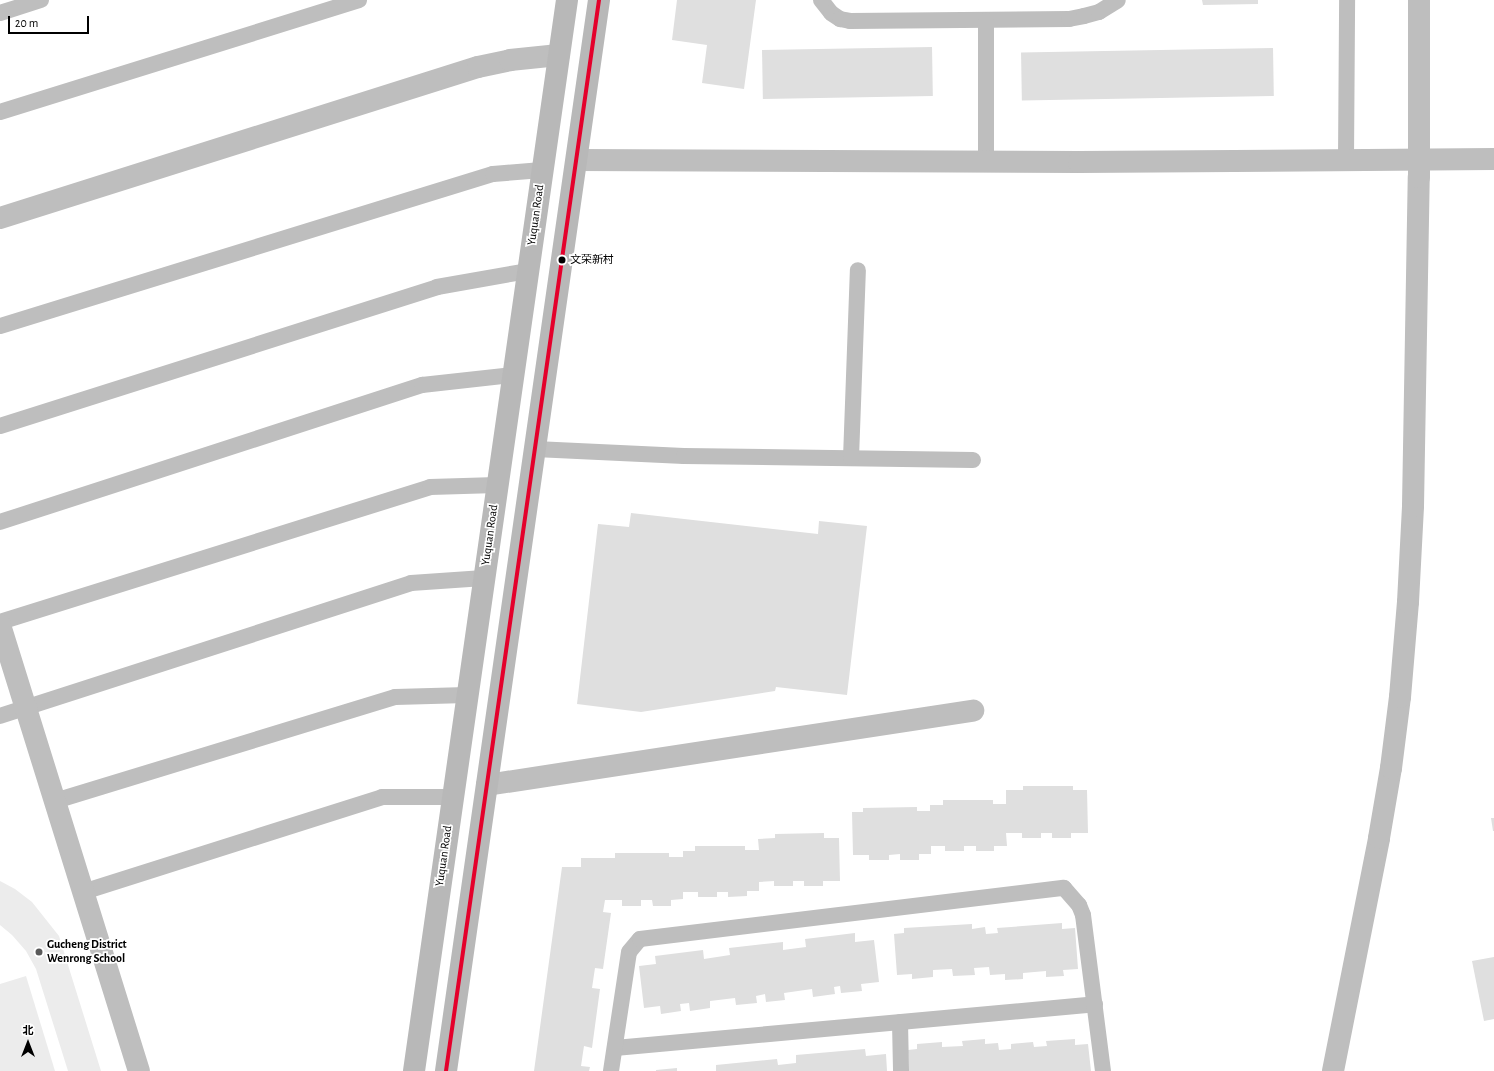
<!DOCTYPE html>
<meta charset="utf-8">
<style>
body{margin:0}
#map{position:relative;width:1494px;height:1071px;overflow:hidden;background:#fff;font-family:"Alegreya Sans","Noto Sans SC",sans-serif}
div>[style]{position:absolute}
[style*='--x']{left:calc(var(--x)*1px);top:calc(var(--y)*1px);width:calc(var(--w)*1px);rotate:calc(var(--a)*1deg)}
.green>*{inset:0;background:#ececec}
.building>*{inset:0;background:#dfdfdf;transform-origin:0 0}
.lane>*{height:16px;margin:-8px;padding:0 8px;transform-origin:8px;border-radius:8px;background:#bebebe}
.street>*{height:22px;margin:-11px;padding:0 11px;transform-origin:11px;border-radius:11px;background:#bebebe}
.secondary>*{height:22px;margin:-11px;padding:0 11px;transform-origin:11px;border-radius:11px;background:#b8b8b8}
.bus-1>*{height:4px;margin:-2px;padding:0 2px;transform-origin:2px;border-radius:2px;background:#e4002b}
.dots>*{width:11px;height:11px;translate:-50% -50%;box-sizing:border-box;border:2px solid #fff;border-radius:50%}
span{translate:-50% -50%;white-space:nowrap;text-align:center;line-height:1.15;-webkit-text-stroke:3.5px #fff;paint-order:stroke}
.bus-label{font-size:11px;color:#000}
.left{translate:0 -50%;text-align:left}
.street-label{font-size:12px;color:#000}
.poi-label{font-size:12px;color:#000;font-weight:700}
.north{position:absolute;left:8px;top:1023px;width:40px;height:40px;-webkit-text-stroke:3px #fff;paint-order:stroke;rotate:0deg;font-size:11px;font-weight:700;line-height:16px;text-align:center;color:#000}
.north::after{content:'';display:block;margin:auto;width:14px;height:18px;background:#000;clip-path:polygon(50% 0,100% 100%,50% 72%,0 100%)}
.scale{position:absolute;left:8px;top:16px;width:81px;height:18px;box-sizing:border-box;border:2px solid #000;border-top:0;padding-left:5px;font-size:12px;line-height:14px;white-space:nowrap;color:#000;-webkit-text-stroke:3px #fff;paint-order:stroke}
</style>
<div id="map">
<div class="green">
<i style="clip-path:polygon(0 881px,15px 889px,32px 902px,59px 936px,101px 1071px,68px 1071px,36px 969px,26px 951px,12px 935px,0 925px)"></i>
<i style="clip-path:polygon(26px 976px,55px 1071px,0 1071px,0 984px)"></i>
</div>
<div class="building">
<i style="clip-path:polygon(677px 0,756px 0,744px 89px,702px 83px,707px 45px,672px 40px)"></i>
<i style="clip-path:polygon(1202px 0,1258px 0,1258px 4px,1203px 5px)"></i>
<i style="left:932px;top:47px;width:49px;height:170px;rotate:89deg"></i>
<i style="left:1273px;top:48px;width:48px;height:252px;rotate:89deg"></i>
<i style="clip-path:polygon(631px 513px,818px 534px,819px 521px,867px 526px,847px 695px,776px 687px,775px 691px,641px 712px,577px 704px,598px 524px,629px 527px)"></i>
<i style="clip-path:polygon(1023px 786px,1073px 786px,1073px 790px,1087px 790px,1088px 833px,1071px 833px,1071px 838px,1052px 838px,1052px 833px,1041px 833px,1041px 838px,1022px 838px,1022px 833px,1006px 833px,1007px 846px,994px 846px,994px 851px,976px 851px,976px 846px,964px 846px,964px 851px,945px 851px,945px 846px,931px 846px,931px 854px,919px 854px,919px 860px,900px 860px,900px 854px,889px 855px,889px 860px,869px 860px,869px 855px,853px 855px,852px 812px,863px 812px,863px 808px,917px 807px,917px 811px,930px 811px,930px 805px,943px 805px,943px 800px,993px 800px,993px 804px,1006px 804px,1006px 790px,1023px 790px)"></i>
<i style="clip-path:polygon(1491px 818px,1494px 818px,1494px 831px,1493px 831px)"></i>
<i style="clip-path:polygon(824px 833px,824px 838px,839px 838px,840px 881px,823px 881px,823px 886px,804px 886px,804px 881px,793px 881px,793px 886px,774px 886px,774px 881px,759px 882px,759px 891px,747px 891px,747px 896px,728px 897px,728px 892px,717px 892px,717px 897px,698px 897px,698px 892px,683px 892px,683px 899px,671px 900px,671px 906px,653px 906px,652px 900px,641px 900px,641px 906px,622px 906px,622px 900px,605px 900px,603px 912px,611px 913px,603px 969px,595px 968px,592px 988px,600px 989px,592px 1048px,584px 1046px,581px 1066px,590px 1067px,589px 1071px,534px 1071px,562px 867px,581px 867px,581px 858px,615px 858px,615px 853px,669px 853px,669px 857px,683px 857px,683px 851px,695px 851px,695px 846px,745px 846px,745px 850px,759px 850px,758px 839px,775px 838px,775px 834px)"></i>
<i style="clip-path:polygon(1062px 923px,1062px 929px,1075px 928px,1078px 969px,1063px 970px,1064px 976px,1046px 977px,1046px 971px,1023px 973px,1023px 979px,1005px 980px,1005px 974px,990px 975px,989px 967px,974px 968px,975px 975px,953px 976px,952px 969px,933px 970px,933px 977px,912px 979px,912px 974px,897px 975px,894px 934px,904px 933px,904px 928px,972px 924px,972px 929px,985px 927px,986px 934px,998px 933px,997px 928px)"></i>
<i style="clip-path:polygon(855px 933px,855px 942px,874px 940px,879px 982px,861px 984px,862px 991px,841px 993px,840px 986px,834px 987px,835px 994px,813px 997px,812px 989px,784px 993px,785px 1000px,766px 1002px,765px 994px,756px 996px,757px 1003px,736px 1005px,735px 998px,710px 1001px,710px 1008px,690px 1011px,689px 1003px,680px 1004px,681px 1011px,661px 1014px,660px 1006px,644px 1008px,639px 966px,656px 964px,655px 956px,703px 950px,704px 959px,730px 955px,729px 948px,783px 942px,783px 950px,806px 947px,805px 939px)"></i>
<i style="clip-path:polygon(1494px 957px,1494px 1019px,1484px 1021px,1472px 961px)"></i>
<i style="clip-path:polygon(985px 1039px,985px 1044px,998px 1043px,999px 1050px,1011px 1049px,1011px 1044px,1033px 1042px,1034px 1047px,1047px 1046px,1046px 1041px,1075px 1039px,1075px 1045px,1088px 1044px,1091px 1071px,909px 1071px,908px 1050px,917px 1049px,917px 1044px,942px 1042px,942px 1047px,963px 1046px,962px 1041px)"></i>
<i style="clip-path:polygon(865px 1049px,866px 1056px,886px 1054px,887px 1071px,716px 1071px,716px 1065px,777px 1059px,778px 1065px,796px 1063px,796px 1055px)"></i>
<i style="clip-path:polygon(677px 1068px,677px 1071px,656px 1071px,656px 1070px)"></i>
</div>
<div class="lane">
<i style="--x:821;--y:0;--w:16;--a:52"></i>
<i style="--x:831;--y:13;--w:11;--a:34"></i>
<i style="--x:840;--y:19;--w:10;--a:11"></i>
<i style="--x:850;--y:21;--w:219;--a:-0.5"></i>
<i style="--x:1069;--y:19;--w:15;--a:-11"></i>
<i style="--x:1084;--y:16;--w:16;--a:-15"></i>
<i style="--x:1099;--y:12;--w:22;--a:-32"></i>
<i style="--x:0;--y:13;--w:43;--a:-17.6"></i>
<i style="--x:0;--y:112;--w:376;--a:-17.3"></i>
<i style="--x:1346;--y:160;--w:160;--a:-89.6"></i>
<i style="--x:986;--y:162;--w:142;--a:-90"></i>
<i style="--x:0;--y:326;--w:516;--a:-17.14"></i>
<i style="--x:493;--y:174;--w:49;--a:-4.7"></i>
<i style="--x:0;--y:426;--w:459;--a:-17.6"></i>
<i style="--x:437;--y:287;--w:92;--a:-10"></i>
<i style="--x:535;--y:449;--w:149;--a:2.7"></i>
<i style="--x:684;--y:456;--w:289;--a:0.8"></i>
<i style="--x:851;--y:458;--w:188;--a:-87.9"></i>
<i style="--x:0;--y:522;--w:444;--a:-18"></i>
<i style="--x:422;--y:385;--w:92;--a:-6.3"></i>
<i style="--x:0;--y:622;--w:451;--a:-17.4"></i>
<i style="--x:430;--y:487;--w:67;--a:-1.7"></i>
<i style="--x:0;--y:716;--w:432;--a:-17.9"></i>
<i style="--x:411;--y:583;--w:73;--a:-3.9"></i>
<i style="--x:55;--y:801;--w:356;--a:-17"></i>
<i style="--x:395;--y:697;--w:72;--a:-1.6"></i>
<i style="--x:83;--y:892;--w:314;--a:-17.6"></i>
<i style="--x:382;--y:797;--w:71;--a:0"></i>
<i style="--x:900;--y:1022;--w:49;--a:88.8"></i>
<i style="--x:615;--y:1048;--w:482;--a:-5.2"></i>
<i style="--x:611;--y:1071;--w:120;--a:-81.4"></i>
<i style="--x:629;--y:952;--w:17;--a:-50"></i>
<i style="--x:640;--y:939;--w:427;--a:-6.9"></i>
<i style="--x:1064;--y:888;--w:23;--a:49"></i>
<i style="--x:1079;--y:905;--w:11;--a:68"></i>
<i style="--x:1083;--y:915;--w:157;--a:82.7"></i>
</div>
<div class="street">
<i style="--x:577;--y:160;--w:502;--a:0.23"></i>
<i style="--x:1079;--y:162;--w:415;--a:-0.4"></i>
<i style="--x:0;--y:218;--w:501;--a:-17.53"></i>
<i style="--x:478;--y:67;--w:33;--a:-12"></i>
<i style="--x:510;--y:60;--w:49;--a:-5.8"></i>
<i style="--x:0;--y:625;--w:467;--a:72.7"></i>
<i style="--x:487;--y:785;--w:492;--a:-8.7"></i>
<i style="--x:1333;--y:1071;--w:237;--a:-78.8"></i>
<i style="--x:1379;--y:838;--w:71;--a:-80.3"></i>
<i style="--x:1391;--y:768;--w:72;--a:-82.8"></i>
<i style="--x:1400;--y:697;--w:95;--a:-85.2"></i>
<i style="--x:1408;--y:602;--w:96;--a:-87"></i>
<i style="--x:1413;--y:506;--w:329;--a:-89"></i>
<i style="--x:1419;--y:177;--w:177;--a:-90"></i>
</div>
<div class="secondary">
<i style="--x:414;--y:1071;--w:1082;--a:-81.87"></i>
<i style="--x:446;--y:1071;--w:1082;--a:-81.87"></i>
</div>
<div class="bus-1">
<i style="--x:446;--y:1071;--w:1082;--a:-81.87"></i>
</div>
<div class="dots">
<i style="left:562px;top:260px;background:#000"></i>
<i style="left:39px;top:952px;background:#595959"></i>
</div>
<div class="bus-label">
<span class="left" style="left:570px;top:260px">文荣新村</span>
</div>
<div class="street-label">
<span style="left:536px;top:215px;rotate:-82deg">Yuquan Road</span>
<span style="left:490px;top:535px;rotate:-82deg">Yuquan Road</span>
<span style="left:444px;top:856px;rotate:-82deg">Yuquan Road</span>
</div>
<div class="poi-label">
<span class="left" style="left:47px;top:952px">Gucheng District<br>Wenrong School</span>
</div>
<div class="north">北</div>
<div class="scale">20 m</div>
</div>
